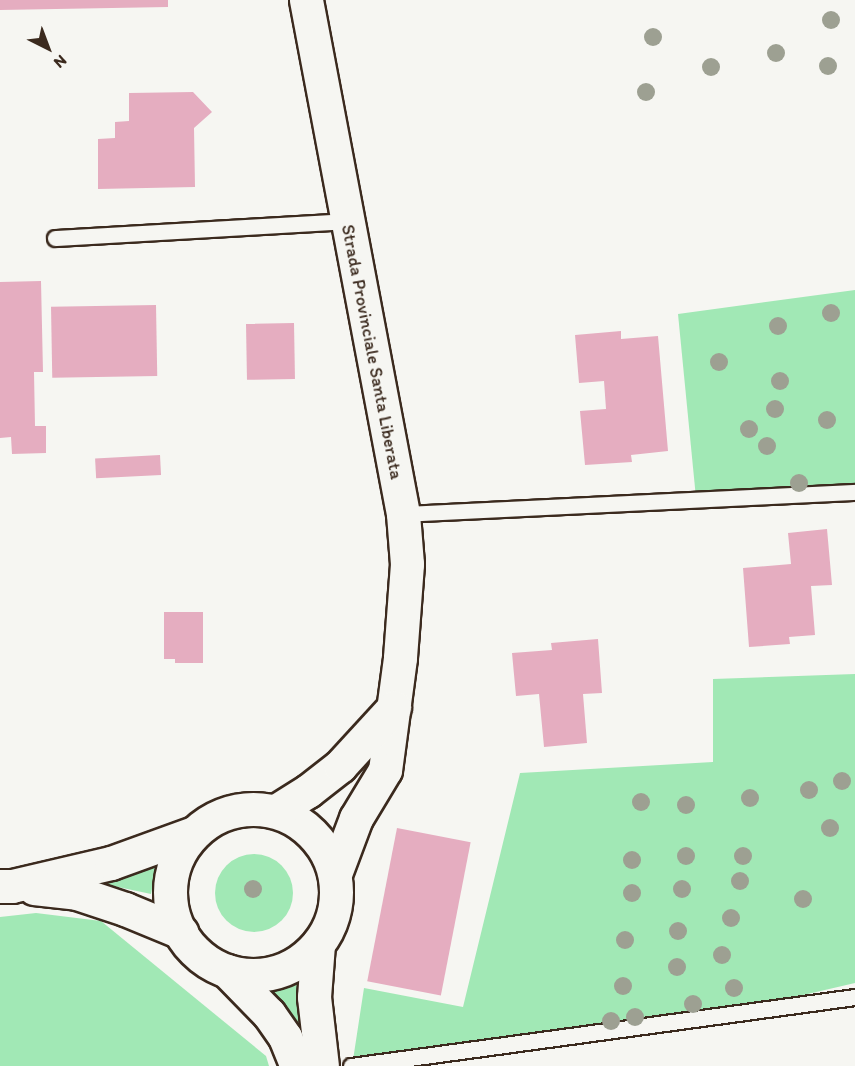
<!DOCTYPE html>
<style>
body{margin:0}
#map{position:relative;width:855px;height:1066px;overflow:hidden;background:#f6f6f2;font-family:Itim,sans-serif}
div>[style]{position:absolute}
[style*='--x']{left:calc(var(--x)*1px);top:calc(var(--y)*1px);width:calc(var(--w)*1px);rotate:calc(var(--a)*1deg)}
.green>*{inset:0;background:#a1e8b5}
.round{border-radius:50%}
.building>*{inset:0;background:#e5adc0;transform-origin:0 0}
.roads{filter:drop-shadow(2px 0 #3b2a1e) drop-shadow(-2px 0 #3b2a1e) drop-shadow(0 2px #3b2a1e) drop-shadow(0 -2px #3b2a1e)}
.lane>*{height:15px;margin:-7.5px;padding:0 7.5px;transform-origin:7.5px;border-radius:7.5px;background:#f6f6f2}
.secondary>*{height:33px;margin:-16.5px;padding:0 16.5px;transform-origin:16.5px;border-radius:16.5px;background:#f6f6f2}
.secondary>.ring{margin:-16.5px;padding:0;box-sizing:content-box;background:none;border:33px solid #f6f6f2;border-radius:50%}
.primary>*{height:33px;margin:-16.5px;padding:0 16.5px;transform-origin:16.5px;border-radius:16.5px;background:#f6f6f2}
.trees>*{width:18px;height:18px;margin:-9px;border-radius:50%;background:#9da092}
span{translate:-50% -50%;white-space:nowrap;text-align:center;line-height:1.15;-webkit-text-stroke:4.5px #f6f6f2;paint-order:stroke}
.street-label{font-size:18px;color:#3b2a1e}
.north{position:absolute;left:18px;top:18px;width:60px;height:60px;-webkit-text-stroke:4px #f6f6f2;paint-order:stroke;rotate:138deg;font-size:16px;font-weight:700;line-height:24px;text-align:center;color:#3b2a1e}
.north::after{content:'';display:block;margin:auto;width:21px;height:27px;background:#3b2a1e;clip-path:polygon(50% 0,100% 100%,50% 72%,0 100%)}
</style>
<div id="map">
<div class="green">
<i style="clip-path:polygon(855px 290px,855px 491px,696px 498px,678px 314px)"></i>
<i style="clip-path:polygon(855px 674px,855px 983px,799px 996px,353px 1060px,364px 988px,463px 1007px,520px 773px,713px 762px,713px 679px)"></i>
<i class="round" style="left:215px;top:854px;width:78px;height:78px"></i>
<i style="clip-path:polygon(157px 865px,151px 894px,85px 880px)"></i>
<i style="clip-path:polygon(36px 913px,101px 921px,266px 1056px,269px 1066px,0 1066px,0 917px)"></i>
<i style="clip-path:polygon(301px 976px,311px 1066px,271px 992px)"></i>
</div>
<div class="building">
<i style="clip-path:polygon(0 0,168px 0,168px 7px,0 10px)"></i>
<i style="clip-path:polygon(193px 92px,212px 112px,194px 128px,195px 187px,98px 189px,98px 139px,115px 138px,115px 122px,129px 121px,129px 93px)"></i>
<i style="clip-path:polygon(41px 281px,43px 372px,34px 372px,35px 426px,46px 426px,46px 453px,12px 454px,11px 437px,0 438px,0 282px)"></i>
<i style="left:156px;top:305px;width:71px;height:105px;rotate:89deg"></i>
<i style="left:294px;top:323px;width:56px;height:48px;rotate:89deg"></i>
<i style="clip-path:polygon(621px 331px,621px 339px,658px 336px,668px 451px,631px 455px,632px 462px,585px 465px,580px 411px,606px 409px,604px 381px,579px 383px,575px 335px)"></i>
<i style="left:160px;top:455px;width:20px;height:65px;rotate:87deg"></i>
<i style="clip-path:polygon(827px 529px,832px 585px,811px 586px,815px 635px,789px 637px,790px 644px,749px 647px,743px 568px,791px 564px,788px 533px)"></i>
<i style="clip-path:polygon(164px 612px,203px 612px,203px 663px,175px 663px,175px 659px,164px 659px)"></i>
<i style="clip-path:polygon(598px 639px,602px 693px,583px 694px,587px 743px,544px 747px,539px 694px,516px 696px,512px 653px,552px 650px,551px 643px)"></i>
<i style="left:397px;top:828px;width:75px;height:156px;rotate:11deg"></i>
</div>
<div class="roads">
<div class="lane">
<i style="--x:55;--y:238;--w:291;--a:-3.3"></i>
<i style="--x:403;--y:514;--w:453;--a:-2.8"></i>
<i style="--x:351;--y:1066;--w:509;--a:-7.8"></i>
</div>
<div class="secondary">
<i style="--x:306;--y:0;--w:523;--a:79.31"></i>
<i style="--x:403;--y:514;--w:50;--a:85.4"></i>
<i style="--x:407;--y:564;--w:94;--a:94.3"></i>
<i style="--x:400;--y:658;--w:113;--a:97.6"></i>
<i style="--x:385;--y:770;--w:56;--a:121.1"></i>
<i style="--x:356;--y:818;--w:60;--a:110.6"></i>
<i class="ring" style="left:170px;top:809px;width:133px;height:133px"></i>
<i style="--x:276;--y:811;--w:38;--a:-32"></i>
<i style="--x:308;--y:791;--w:41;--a:-38"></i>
<i style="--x:340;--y:766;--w:80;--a:-47.5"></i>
<i style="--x:12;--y:886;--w:102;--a:-13.1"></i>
<i style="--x:111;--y:863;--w:88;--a:-19.9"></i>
<i style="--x:34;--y:888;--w:43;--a:6.6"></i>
<i style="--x:77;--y:893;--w:51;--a:18.4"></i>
<i style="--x:125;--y:909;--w:61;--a:22.3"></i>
<i style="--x:318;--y:944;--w:53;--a:94.3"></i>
<i style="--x:314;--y:997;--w:69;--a:83.4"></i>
<i style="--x:227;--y:971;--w:60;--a:45.7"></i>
<i style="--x:269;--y:1014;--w:28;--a:55"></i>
<i style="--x:285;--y:1037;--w:31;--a:68"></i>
</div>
<div class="primary">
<i style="--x:0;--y:886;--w:12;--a:0"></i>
</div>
</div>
<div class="trees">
<i style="left:831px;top:20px"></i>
<i style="left:653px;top:37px"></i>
<i style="left:776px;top:53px"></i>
<i style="left:828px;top:66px"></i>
<i style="left:711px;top:67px"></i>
<i style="left:646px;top:92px"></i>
<i style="left:831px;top:313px"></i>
<i style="left:778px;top:326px"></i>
<i style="left:719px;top:362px"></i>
<i style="left:780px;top:381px"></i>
<i style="left:775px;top:409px"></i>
<i style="left:827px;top:420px"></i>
<i style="left:749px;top:429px"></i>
<i style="left:767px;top:446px"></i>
<i style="left:799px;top:483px"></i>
<i style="left:842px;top:781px"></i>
<i style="left:809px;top:790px"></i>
<i style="left:750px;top:798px"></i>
<i style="left:641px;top:802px"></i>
<i style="left:686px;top:805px"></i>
<i style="left:830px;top:828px"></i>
<i style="left:686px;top:856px"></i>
<i style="left:743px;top:856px"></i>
<i style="left:632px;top:860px"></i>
<i style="left:740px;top:881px"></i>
<i style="left:253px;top:889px"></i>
<i style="left:682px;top:889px"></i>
<i style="left:632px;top:893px"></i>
<i style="left:803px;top:899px"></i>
<i style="left:731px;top:918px"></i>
<i style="left:678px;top:931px"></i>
<i style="left:625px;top:940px"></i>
<i style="left:722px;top:955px"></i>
<i style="left:677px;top:967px"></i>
<i style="left:623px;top:986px"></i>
<i style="left:734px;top:988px"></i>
<i style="left:693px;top:1004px"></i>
<i style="left:635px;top:1017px"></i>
<i style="left:611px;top:1021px"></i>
</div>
<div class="street-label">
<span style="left:372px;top:352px;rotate:79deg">Strada Provinciale Santa Liberata</span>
</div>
<div class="north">N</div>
</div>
